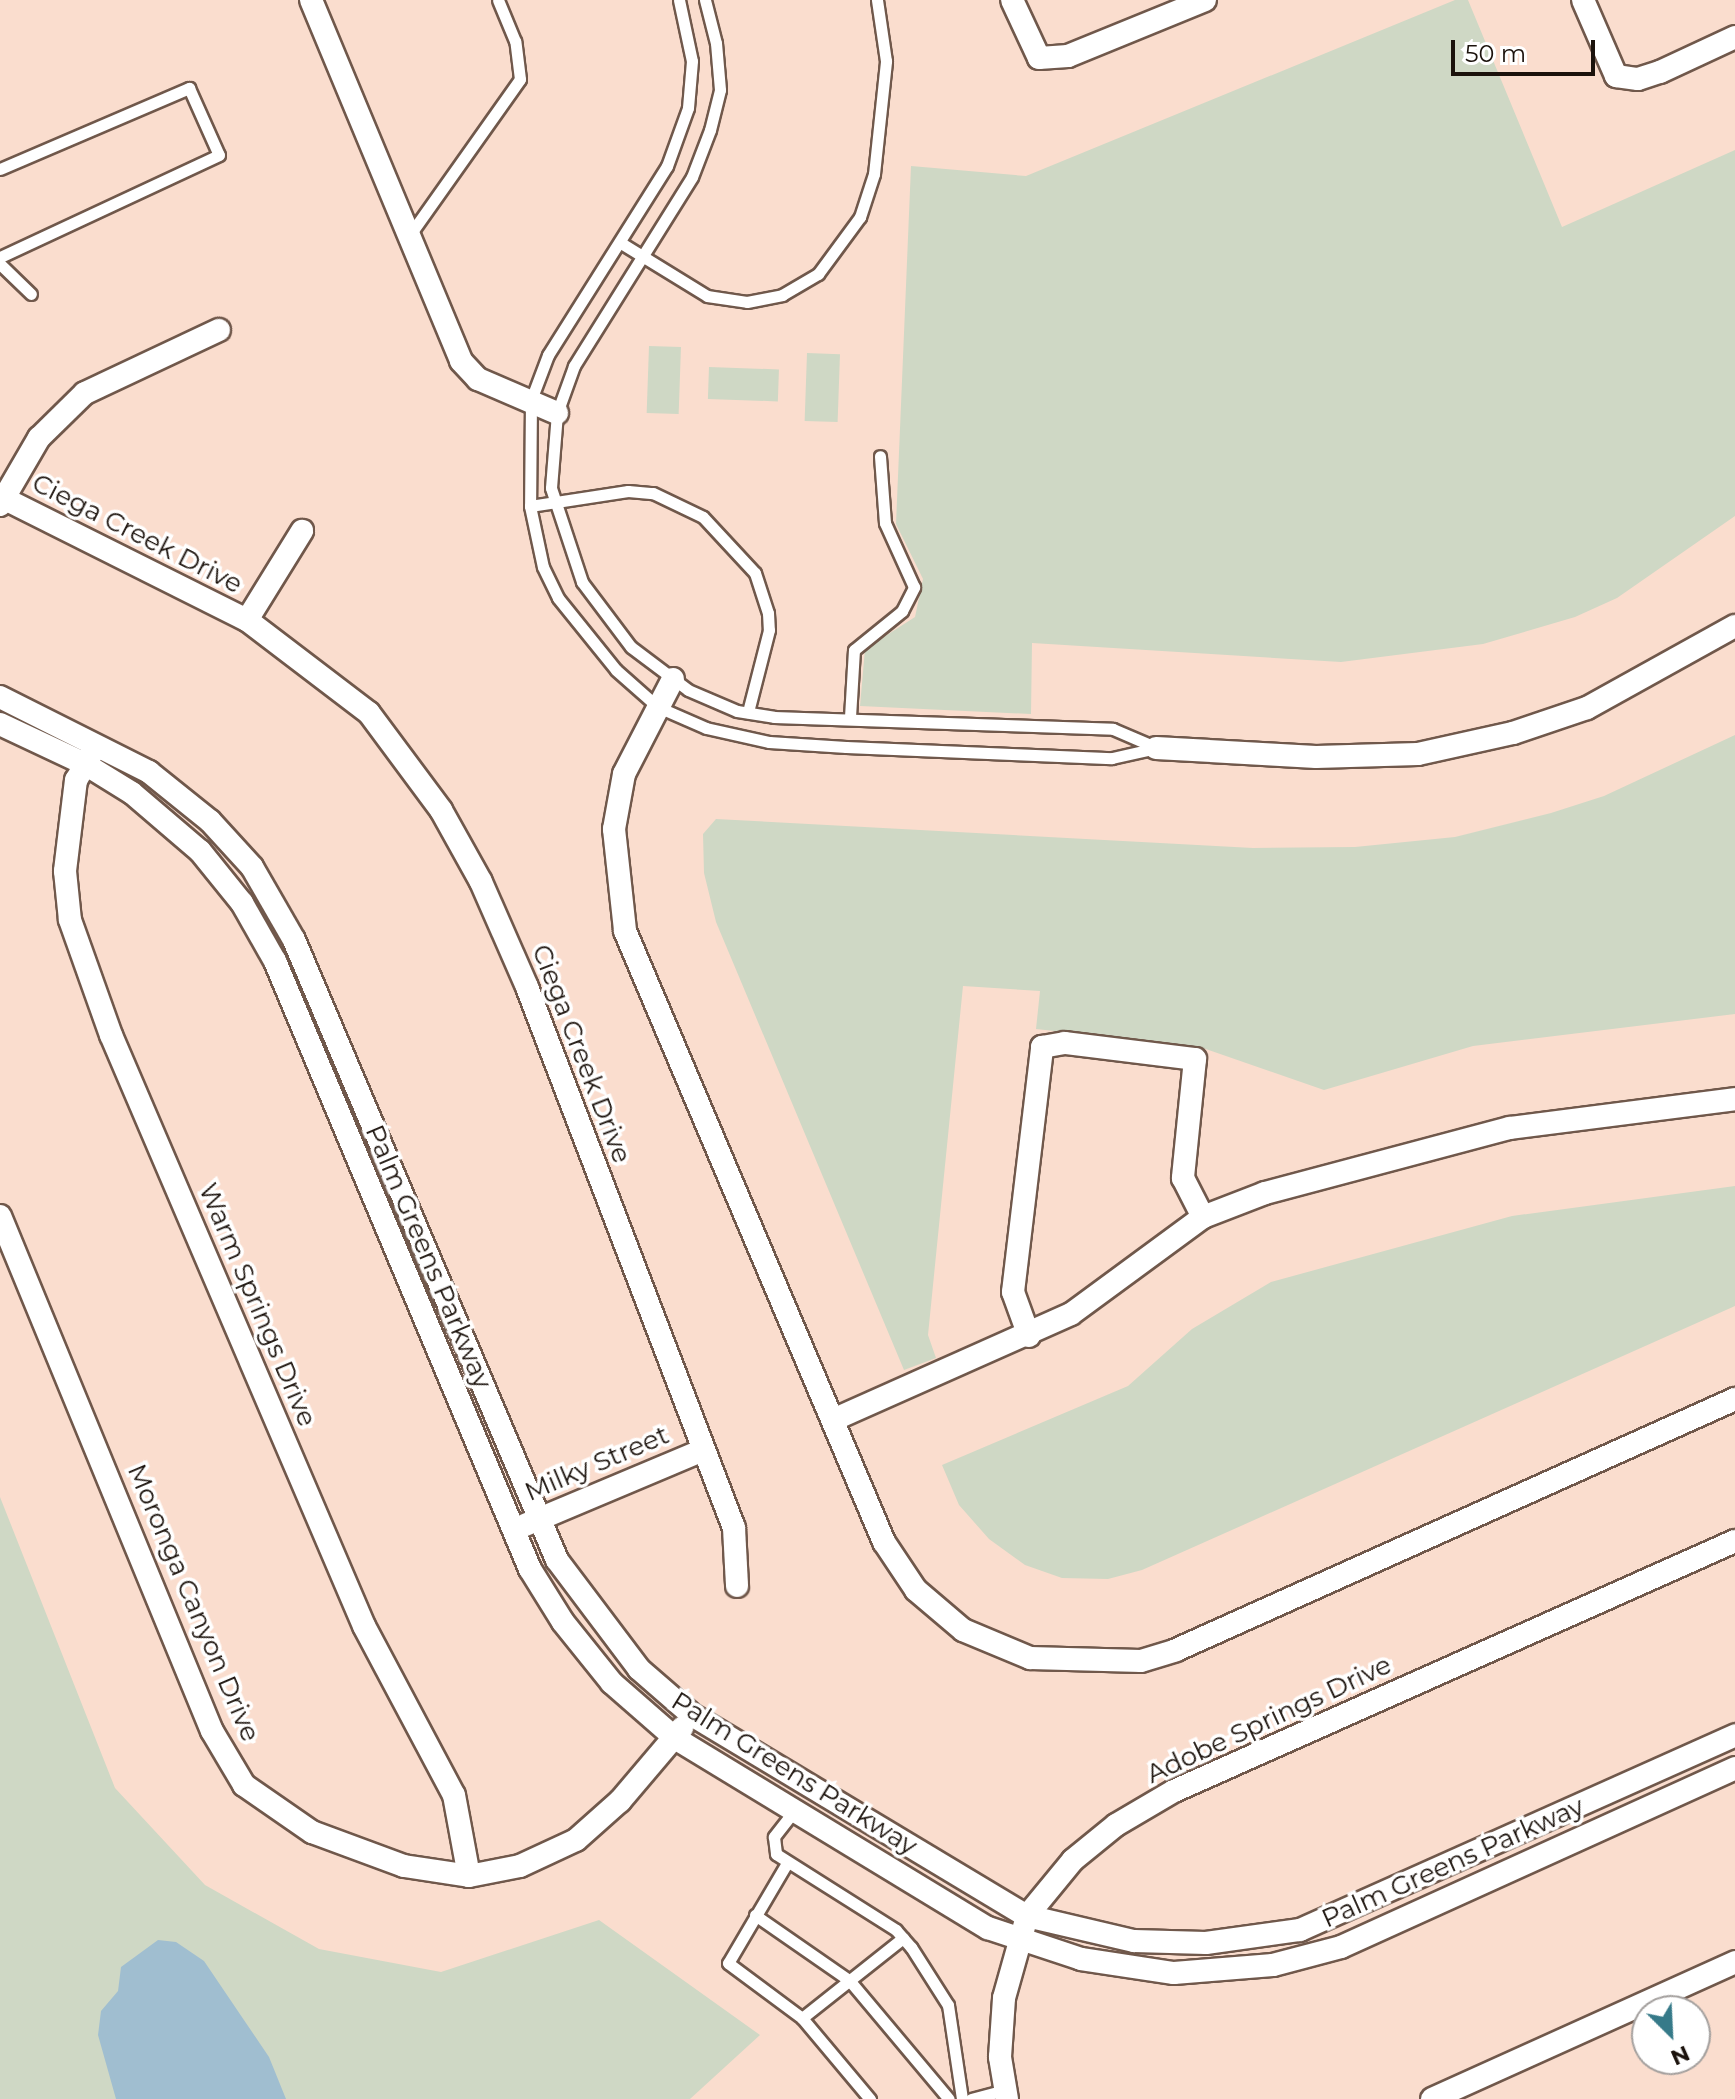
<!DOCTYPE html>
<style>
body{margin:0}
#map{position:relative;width:1735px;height:2099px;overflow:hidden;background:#faddce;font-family:Montserrat,sans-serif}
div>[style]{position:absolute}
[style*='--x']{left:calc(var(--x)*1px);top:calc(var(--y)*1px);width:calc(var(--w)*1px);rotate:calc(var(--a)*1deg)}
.green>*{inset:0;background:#cfd8c5;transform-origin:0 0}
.water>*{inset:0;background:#a0bed0}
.roads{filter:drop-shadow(2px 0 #70584b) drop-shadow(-2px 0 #70584b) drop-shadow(0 2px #70584b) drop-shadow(0 -2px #70584b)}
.lane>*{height:11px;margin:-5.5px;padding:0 5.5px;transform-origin:5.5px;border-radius:5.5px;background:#fff}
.street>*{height:22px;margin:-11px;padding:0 11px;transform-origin:11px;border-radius:11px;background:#fff}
span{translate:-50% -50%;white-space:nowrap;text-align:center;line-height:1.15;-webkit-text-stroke:7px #fff;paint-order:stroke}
.street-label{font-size:26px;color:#1b120c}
.north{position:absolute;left:1631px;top:1995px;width:80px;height:80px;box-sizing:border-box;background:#fff;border:2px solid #a4a09e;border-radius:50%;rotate:156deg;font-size:22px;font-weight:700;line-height:32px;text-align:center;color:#1b120c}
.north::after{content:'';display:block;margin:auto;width:28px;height:36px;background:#367a89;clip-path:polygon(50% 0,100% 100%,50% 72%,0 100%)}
.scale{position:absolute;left:1451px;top:40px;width:144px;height:36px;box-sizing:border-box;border:4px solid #1b120c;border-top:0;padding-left:10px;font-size:24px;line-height:28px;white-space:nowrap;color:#1b120c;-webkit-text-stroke:6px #fff;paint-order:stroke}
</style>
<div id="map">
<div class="green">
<i style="clip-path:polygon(1455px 0,1468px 0,1562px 227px,1735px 150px,1735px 516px,1617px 598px,1575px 617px,1483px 644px,1341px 662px,1032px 643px,1031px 714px,860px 706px,865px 649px,915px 617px,923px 579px,896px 524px,911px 166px,1026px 176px)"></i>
<i style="left:649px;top:346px;width:32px;height:67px;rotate:2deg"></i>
<i style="left:807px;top:353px;width:33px;height:68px;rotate:2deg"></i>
<i style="left:709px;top:367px;width:70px;height:32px;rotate:2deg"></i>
<i style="clip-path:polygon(1735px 735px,1735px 1014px,1473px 1046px,1324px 1090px,1200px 1047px,1036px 1029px,1040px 991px,963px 986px,928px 1335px,936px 1358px,904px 1370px,716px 922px,704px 873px,703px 834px,716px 819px,1253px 848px,1355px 847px,1455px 837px,1551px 813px,1604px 796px)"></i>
<i style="clip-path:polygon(1735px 1186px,1735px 1306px,1142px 1570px,1108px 1579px,1062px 1578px,1025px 1565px,989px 1539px,959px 1505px,942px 1465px,1128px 1386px,1192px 1329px,1271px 1282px,1512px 1216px)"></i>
<i style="clip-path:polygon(0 1497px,115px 1788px,205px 1885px,319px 1949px,441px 1972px,599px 1920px,760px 2035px,690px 2099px,0 2099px)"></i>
</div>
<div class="water">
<i style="clip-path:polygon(158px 1940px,176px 1942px,204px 1961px,269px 2057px,286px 2099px,116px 2099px,98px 2035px,101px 2011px,118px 1991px,121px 1967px)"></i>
</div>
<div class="roads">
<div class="lane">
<i style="--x:679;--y:0;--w:62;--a:78"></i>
<i style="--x:692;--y:61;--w:47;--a:94.9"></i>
<i style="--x:688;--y:108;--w:62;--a:109.9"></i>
<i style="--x:667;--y:166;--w:223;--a:122.2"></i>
<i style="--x:548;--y:355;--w:48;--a:110.7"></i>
<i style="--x:531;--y:400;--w:106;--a:90.5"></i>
<i style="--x:530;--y:506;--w:62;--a:78"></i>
<i style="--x:543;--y:567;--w:34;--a:64"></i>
<i style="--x:558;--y:598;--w:92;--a:51.1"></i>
<i style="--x:616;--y:670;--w:56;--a:41.4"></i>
<i style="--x:658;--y:707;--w:52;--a:23.6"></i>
<i style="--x:706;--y:728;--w:65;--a:12.5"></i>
<i style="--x:769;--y:742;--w:77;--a:3.7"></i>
<i style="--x:846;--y:747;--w:266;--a:2.4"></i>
<i style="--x:1112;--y:758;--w:45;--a:-12.8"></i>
<i style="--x:705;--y:0;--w:44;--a:75.7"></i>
<i style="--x:716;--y:43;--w:47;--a:85.1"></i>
<i style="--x:720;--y:90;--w:41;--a:104"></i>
<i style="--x:710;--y:130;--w:50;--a:111"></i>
<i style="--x:692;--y:177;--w:223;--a:122"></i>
<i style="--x:574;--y:366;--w:50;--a:109.9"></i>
<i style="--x:557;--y:413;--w:75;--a:94.6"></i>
<i style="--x:551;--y:488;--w:99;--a:71.7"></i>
<i style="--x:582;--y:582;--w:81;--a:53"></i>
<i style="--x:631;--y:647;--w:71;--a:37"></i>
<i style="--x:688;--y:690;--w:53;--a:23.2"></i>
<i style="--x:737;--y:711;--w:37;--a:9"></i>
<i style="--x:774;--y:717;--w:339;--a:2"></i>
<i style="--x:1113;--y:729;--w:46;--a:23.2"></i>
<i style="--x:0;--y:169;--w:206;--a:-23.2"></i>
<i style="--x:189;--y:88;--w:73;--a:65.9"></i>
<i style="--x:219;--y:155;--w:242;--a:155"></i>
<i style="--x:409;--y:236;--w:192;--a:-54.7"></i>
<i style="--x:520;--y:79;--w:38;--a:-97"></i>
<i style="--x:515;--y:41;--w:44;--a:-112.5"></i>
<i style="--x:621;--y:243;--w:101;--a:31.6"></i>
<i style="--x:707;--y:296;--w:40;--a:8.5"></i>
<i style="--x:747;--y:302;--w:36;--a:-11"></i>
<i style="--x:782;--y:295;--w:42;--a:-30.3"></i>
<i style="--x:818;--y:274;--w:71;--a:-53.6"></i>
<i style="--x:860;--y:217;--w:45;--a:-72"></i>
<i style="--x:874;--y:174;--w:114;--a:-83.9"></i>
<i style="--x:886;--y:61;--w:62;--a:-98.4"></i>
<i style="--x:0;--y:264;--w:43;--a:44.1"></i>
<i style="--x:530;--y:506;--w:99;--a:-8.7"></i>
<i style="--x:628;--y:491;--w:25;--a:5"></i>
<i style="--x:653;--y:493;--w:55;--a:25.6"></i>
<i style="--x:703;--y:517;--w:76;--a:47.1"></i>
<i style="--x:755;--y:573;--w:42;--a:72"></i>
<i style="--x:768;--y:613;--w:17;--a:87"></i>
<i style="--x:769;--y:630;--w:85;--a:104.4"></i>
<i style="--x:850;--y:717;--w:67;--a:-86.6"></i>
<i style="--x:854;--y:650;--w:62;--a:-39.1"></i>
<i style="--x:902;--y:611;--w:27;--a:-63"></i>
<i style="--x:914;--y:587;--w:70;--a:-114.4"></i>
<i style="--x:885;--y:523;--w:67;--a:-94.3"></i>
<i style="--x:794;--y:1811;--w:33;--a:128"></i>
<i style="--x:774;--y:1837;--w:17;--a:83"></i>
<i style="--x:776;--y:1854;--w:142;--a:32.3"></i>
<i style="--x:896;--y:1930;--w:23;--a:49"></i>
<i style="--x:911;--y:1947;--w:69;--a:57.5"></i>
<i style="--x:948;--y:2005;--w:95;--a:81.5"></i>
<i style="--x:787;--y:1863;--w:116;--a:120.5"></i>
<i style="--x:728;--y:1963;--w:92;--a:36.6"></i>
<i style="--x:802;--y:2018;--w:106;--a:50"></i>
<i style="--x:755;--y:1915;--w:114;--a:34.7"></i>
<i style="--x:849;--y:1980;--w:155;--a:50"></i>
<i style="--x:802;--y:2018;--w:129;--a:-38.4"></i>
<i style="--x:971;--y:2099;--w:35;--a:-15"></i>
</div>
<div class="street">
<i style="--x:311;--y:0;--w:391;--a:67.4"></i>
<i style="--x:461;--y:361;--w:25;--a:47"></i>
<i style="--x:478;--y:379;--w:86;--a:23.3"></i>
<i style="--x:1012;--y:0;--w:64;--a:65"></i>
<i style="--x:1039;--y:58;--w:29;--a:-4"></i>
<i style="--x:1068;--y:56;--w:148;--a:-22.2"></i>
<i style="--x:1583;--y:0;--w:83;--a:66.5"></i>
<i style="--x:1616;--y:76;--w:22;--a:8"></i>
<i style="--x:1638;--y:79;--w:23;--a:-18"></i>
<i style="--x:1660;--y:72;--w:83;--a:-25"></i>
<i style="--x:3;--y:498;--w:273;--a:26.6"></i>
<i style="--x:247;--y:620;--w:153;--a:37.3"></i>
<i style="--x:369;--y:713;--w:121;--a:53.4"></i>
<i style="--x:441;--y:810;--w:82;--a:60.9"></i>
<i style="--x:481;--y:882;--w:115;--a:66.3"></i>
<i style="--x:527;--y:987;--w:579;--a:69.06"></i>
<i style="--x:734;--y:1528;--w:58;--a:87"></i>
<i style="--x:0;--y:505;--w:78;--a:-59.8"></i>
<i style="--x:39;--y:438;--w:64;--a:-44.4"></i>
<i style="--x:85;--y:393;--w:148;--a:-25.2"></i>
<i style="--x:247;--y:620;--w:105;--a:-58.3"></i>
<i style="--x:673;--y:679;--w:107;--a:117.3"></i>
<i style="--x:624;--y:774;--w:56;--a:100.3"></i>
<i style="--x:614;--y:829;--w:103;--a:83.8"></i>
<i style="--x:625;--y:931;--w:664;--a:67.03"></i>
<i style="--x:884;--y:1542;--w:58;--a:56.3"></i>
<i style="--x:916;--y:1590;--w:62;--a:40.4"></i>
<i style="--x:963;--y:1630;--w:73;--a:22.7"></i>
<i style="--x:1030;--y:1658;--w:111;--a:1.5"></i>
<i style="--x:1141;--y:1661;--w:37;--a:-17"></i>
<i style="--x:1176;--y:1650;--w:613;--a:-24.18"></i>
<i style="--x:0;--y:697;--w:167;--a:26.7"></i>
<i style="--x:149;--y:772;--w:78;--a:38.8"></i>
<i style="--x:210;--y:821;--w:62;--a:47.6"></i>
<i style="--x:252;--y:867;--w:84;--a:60.1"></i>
<i style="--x:294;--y:940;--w:673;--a:67.01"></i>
<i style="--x:557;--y:1560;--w:136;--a:53"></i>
<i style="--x:639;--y:1669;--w:70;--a:41"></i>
<i style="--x:692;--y:1715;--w:391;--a:31"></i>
<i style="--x:1027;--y:1916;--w:110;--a:13.2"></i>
<i style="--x:1134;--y:1941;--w:72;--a:1.6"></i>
<i style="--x:1206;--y:1943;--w:95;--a:-7.9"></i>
<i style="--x:1300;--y:1930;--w:477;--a:-24.1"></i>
<i style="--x:0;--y:724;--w:94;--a:25.2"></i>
<i style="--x:85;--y:764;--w:55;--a:31.7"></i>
<i style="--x:132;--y:793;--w:89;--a:40.5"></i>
<i style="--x:200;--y:851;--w:67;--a:51.1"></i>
<i style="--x:242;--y:903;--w:67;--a:60.4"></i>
<i style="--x:275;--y:961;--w:659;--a:67.25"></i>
<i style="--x:530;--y:1569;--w:62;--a:58.1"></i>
<i style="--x:563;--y:1622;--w:78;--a:51.2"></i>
<i style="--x:612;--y:1683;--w:84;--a:41.1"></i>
<i style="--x:675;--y:1738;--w:366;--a:31.3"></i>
<i style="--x:988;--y:1928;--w:98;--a:18.4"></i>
<i style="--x:1081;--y:1959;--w:94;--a:8.6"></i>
<i style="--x:1174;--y:1973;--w:99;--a:-4.6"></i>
<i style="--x:1273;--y:1965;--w:70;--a:-14.8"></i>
<i style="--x:1341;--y:1947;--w:433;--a:-24.4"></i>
<i style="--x:1156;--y:748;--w:160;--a:3.2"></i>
<i style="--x:1316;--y:757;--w:102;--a:-1.7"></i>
<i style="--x:1418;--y:754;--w:97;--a:-12.5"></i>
<i style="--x:1513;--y:733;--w:78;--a:-18.7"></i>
<i style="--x:1587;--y:708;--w:169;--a:-29"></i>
<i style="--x:93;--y:751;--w:34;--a:120"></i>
<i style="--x:76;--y:780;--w:92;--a:96.9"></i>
<i style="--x:65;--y:871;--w:49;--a:84.2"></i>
<i style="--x:70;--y:920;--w:122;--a:70.4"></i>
<i style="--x:111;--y:1035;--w:643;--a:66.82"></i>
<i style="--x:364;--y:1626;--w:191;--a:62"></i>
<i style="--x:454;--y:1795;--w:82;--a:79.5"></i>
<i style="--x:0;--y:1216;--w:557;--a:67.63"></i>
<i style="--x:212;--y:1731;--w:63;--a:59.3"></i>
<i style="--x:244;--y:1785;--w:83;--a:34.7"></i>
<i style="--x:312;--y:1832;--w:98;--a:20.3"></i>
<i style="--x:404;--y:1866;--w:66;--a:8.7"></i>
<i style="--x:469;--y:1876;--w:52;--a:-11.1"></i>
<i style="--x:520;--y:1866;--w:62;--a:-24.9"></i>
<i style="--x:576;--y:1840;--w:59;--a:-41.6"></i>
<i style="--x:620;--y:1801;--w:96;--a:-49.7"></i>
<i style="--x:1029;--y:1336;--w:47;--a:-110"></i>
<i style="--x:1013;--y:1292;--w:247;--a:-83.2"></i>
<i style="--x:1042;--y:1047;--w:23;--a:-10"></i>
<i style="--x:1065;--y:1043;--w:131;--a:7"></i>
<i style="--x:1195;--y:1059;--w:120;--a:95.8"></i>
<i style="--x:1183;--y:1178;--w:44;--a:62.9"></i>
<i style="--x:835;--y:1419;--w:258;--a:-24"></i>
<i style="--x:1071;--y:1314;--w:164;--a:-36.3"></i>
<i style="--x:1203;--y:1217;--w:66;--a:-21.2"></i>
<i style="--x:1265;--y:1193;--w:253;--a:-14.9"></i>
<i style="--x:1510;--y:1128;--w:227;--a:-7.3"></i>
<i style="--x:525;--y:1525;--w:193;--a:-22.8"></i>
<i style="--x:1007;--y:2099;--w:43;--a:-99.5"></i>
<i style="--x:1000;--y:2057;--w:59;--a:-86.1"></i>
<i style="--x:1004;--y:1998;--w:85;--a:-74.3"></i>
<i style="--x:1027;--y:1916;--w:72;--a:-50.6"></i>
<i style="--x:1073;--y:1860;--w:55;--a:-39.1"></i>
<i style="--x:1116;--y:1825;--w:67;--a:-30.4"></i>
<i style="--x:1174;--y:1791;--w:614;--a:-24.02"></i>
<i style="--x:1432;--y:2099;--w:333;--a:-24.3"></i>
</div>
</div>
<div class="street-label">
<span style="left:137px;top:534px;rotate:27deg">Ciega Creek Drive</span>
<span style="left:581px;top:1054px;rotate:69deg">Ciega Creek Drive</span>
<span style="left:428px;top:1257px;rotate:67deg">Palm Greens Parkway</span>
<span style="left:257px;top:1305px;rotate:67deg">Warm Springs Drive</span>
<span style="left:597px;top:1464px;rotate:-23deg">Milky Street</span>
<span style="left:193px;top:1603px;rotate:67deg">Moronga Canyon Drive</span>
<span style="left:1269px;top:1720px;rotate:-25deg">Adobe Springs Drive</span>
<span style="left:794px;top:1774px;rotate:32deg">Palm Greens Parkway</span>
<span style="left:1453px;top:1863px;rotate:-24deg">Palm Greens Parkway</span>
</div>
<div class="north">N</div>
<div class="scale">50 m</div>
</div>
